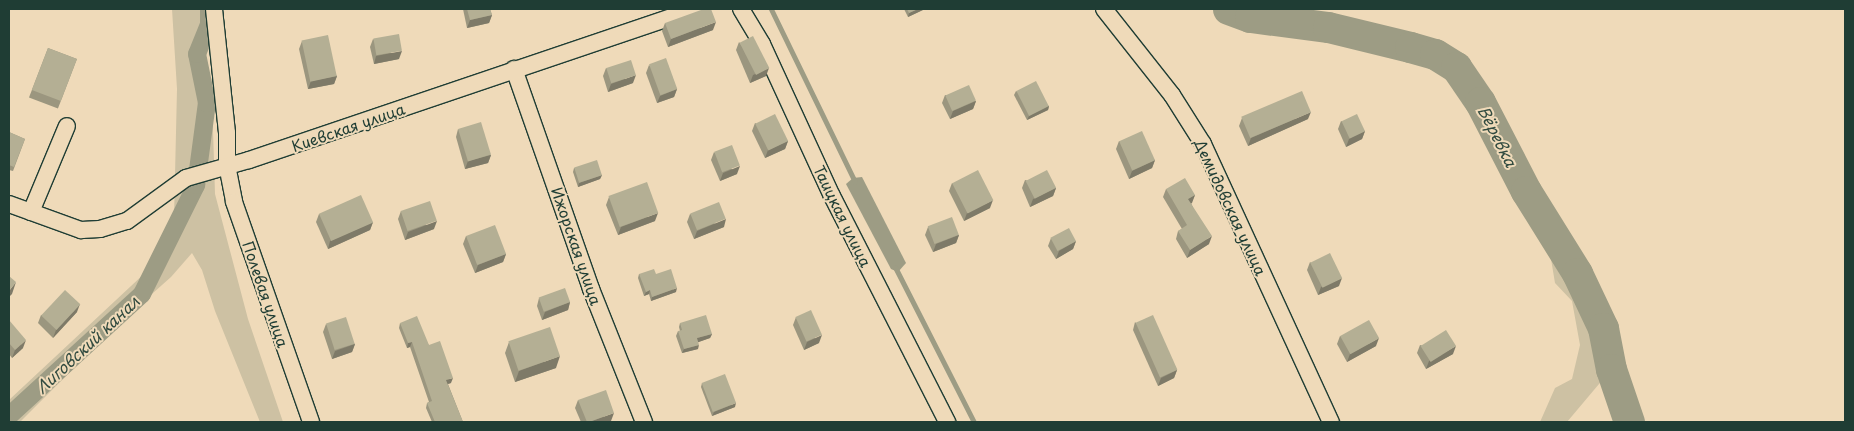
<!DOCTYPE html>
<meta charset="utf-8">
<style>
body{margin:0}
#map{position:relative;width:1854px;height:431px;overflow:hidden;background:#efdab9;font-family:"Playpen Sans",sans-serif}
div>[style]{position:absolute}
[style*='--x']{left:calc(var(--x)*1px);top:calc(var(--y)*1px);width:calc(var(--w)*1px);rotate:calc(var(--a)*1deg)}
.green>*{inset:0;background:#cdc1a3}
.water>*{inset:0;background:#9d9c84}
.stream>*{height:5px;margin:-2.5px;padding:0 2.5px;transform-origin:2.5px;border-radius:2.5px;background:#9d9c84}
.canal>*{height:18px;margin:-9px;padding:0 9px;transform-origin:9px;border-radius:9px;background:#9d9c84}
.river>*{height:31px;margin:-15.5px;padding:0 15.5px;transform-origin:15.5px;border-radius:15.5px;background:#9d9c84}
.roads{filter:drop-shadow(1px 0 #1f3d34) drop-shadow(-1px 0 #1f3d34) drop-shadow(0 1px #1f3d34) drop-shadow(0 -1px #1f3d34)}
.minor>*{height:16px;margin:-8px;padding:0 8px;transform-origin:8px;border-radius:8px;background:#efdab9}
.wall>*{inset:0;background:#9b967f;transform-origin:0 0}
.shaded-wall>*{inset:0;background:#7e7a68}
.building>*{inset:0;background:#b4af94;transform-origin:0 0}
span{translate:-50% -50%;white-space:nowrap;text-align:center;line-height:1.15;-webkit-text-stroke:4px #efdab9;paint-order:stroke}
.street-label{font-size:15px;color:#1f3d34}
.water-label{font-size:16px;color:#324b40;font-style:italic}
.frame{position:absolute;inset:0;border:10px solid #1f3d34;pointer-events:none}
</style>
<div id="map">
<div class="green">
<i style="clip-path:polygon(172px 9px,206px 9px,204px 56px,212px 98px,215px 194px,248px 319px,283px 422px,260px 422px,215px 311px,202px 270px,192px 253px,171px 277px,117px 325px,20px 422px,9px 422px,9px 400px,146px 272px,174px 218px,177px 89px)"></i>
<i style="clip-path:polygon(1516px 157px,1574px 255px,1606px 322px,1615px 365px,1567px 422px,1540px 422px,1555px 388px,1572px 379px,1580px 345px,1572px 301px,1555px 283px,1550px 253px,1501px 170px)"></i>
</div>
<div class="water">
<i style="clip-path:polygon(862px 177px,906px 263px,898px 272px,891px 269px,846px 184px,853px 178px)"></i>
</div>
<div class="stream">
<i style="--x:771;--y:9;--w:192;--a:64.1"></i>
<i style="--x:895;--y:267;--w:174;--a:63"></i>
</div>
<div class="canal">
<i style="--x:9;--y:416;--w:180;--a:-42.5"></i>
<i style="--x:142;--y:294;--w:122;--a:-63.6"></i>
<i style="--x:196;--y:185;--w:83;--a:-82.4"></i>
<i style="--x:207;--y:103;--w:50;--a:-101.5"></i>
<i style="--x:197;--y:54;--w:31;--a:-68"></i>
<i style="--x:209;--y:25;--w:16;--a:-90"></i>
</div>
<div class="river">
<i style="--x:1228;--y:9;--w:23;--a:20"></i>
<i style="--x:1250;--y:17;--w:79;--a:7.3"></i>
<i style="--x:1328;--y:27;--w:84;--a:13.7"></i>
<i style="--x:1410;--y:47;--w:26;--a:16"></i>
<i style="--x:1435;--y:54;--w:25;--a:32"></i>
<i style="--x:1456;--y:67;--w:42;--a:55.6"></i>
<i style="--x:1480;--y:102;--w:100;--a:62.7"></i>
<i style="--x:1526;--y:191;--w:97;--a:58.1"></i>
<i style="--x:1577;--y:273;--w:61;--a:64.7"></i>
<i style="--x:1603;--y:328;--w:42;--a:79"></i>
<i style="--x:1611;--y:369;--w:56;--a:71.2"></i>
</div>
<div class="roads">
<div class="minor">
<i style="--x:214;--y:9;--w:125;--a:84"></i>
<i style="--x:227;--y:133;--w:32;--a:90"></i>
<i style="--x:227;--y:165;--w:38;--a:79"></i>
<i style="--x:234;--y:202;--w:233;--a:70.7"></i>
<i style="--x:741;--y:9;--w:41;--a:59"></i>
<i style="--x:762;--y:44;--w:167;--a:65.3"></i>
<i style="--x:832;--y:196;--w:254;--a:63"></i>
<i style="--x:1104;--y:9;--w:110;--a:51.7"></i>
<i style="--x:1172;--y:95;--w:58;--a:57.7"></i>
<i style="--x:1203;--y:144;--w:306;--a:65.3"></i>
<i style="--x:514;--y:69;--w:233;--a:70.7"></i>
<i style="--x:591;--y:289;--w:143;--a:68.3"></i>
<i style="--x:9;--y:204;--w:77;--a:19.9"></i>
<i style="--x:81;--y:230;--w:19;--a:-3"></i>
<i style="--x:100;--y:229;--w:28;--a:-17"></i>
<i style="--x:127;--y:221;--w:73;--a:-36.1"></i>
<i style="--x:186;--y:178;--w:66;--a:-15.9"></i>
<i style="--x:249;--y:160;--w:471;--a:-18.7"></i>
<i style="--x:31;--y:212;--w:93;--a:-67.3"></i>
</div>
</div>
<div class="wall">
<i style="clip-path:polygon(463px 9px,490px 9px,492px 15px,489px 23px,467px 28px)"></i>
<i style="clip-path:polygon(904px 9px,925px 9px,908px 17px)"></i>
<i style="clip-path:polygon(665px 23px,713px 30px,668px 47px,662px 31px)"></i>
<i style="clip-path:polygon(373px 39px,399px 59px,374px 64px,370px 47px)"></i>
<i style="clip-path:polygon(302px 41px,337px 76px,334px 84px,308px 89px,299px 49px)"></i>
<i style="clip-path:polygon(739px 42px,766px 76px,750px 83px,736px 50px)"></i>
<i style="left:48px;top:48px;width:31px;height:53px;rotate:21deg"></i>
<i style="clip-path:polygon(649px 65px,677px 89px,674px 97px,657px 103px,646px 73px)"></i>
<i style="clip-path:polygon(606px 68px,633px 83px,608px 92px,603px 76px)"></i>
<i style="clip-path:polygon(1016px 91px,1049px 106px,1048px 110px,1027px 120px,1014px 95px)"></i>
<i style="clip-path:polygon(945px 95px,976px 101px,973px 109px,950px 119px,942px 103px)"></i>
<i style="clip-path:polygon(1242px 118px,1308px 119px,1248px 146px,1239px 126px)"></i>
<i style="clip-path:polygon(1341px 121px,1365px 131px,1362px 139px,1346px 147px,1338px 129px)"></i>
<i style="clip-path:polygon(755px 123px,788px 141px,785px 149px,765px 158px,752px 131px)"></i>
<i style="clip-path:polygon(458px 129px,491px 155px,488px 163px,465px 169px,456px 137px)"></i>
<i style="clip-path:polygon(9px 132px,25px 139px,13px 171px,9px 170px)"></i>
<i style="clip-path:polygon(1119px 141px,1155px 160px,1152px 168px,1129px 179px,1116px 149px)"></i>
<i style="clip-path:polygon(714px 152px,737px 174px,720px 181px,711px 160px)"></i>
<i style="clip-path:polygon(574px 168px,602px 175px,600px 179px,578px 187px,573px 172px)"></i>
<i style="clip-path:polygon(1025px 180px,1056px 188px,1053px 196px,1030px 207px,1022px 188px)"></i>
<i style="clip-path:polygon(952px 183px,990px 208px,964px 221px,949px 191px)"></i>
<i style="clip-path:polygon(1166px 189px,1195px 195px,1191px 203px,1209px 244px,1187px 258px,1176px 239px,1178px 231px,1182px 229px,1163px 197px)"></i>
<i style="clip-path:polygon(609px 197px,655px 221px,618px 235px,606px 205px)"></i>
<i style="clip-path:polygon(401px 211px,434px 229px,405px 240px,398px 219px)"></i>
<i style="clip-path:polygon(319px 214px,373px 222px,370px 230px,328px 249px,316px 222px)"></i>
<i style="clip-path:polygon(690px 214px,724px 227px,694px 239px,687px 222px)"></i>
<i style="clip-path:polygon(928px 227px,959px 235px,956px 243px,933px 252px,925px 235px)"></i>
<i style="clip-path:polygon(466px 236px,506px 254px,503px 262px,475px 273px,463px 244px)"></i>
<i style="clip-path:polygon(1051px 238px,1076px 241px,1073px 249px,1056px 259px,1048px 246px)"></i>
<i style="clip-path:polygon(1310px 262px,1339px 286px,1318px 295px,1307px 270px)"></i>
<i style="clip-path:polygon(639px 274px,656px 274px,676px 292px,651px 301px,649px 294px,644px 296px,638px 278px)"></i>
<i style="clip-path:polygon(539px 298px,570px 302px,568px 310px,542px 320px,537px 306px)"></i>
<i style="clip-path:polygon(77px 312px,53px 338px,38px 323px,41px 315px)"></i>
<i style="clip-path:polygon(796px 317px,819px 343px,804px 350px,793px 325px)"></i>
<i style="clip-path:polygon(9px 321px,23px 348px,12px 358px,9px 354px)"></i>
<i style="clip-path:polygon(1135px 322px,1177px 370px,1174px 378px,1158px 386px,1133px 330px)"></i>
<i style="clip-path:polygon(400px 323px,429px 345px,451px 383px,448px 384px,463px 422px,432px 422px,426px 408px,427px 403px,429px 402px,410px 347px,407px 348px,399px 328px)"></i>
<i style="clip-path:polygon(680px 323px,712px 334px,710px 338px,698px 342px,698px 349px,682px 353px,676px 336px,678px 331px,680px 331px,679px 327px)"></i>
<i style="clip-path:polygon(326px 324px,355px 344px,352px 352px,332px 359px,323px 332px)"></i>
<i style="clip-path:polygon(1340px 336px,1376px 346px,1347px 362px,1337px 344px)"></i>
<i style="clip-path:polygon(509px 342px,556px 368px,515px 382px,505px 353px)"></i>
<i style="clip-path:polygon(1420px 345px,1453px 354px,1426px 369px,1417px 353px)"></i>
<i style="clip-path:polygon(702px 383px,735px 407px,712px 416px,701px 387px)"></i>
<i style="clip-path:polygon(578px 400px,611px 421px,608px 422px,581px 422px,575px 408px)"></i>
</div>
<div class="shaded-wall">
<i style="clip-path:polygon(918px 9px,925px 9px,908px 17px,909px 13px)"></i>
<i style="clip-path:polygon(492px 15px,489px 23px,467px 28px,470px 20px)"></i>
<i style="clip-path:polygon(716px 22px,713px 30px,668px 47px,671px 39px)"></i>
<i style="clip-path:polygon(402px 51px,399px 59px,374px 64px,376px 56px)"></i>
<i style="clip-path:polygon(769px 68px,766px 76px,750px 83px,753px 75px)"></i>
<i style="clip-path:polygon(636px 75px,633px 83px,608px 92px,611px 84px)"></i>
<i style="clip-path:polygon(337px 76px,334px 84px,308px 89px,311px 81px)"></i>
<i style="clip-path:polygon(677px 89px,674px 97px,657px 103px,660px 96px)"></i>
<i style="clip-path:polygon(976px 101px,973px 109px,950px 119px,953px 111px)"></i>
<i style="clip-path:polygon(1049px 106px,1048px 110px,1027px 120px,1029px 116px)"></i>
<i style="clip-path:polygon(1311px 112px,1308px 119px,1248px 146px,1251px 138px)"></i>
<i style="clip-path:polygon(1365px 131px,1362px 139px,1346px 147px,1349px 139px)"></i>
<i style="clip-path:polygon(788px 141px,785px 149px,765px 158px,768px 150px)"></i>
<i style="clip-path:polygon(491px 155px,488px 163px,465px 169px,468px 161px)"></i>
<i style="clip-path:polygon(1155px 160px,1152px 168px,1129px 179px,1132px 171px)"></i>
<i style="clip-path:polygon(740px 166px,737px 174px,720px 181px,723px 173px)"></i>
<i style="clip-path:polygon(602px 175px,600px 179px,578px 187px,579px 183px)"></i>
<i style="clip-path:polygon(1056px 188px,1053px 196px,1030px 207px,1033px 199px)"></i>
<i style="clip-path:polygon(1195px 195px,1192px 203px,1185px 207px,1188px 199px)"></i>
<i style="clip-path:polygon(993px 200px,990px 208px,964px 221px,967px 213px)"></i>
<i style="clip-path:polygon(658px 213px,655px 221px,618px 235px,621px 227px)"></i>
<i style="clip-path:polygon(726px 219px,724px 227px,694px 239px,697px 231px)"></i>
<i style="clip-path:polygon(437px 221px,434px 229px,405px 240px,408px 232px)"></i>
<i style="clip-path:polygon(373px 222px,370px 230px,328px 249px,330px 241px)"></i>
<i style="clip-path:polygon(959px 235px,956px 243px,933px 252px,936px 244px)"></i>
<i style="clip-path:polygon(1212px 236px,1209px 244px,1187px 258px,1190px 250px)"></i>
<i style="clip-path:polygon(1076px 241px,1073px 249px,1056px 259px,1059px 251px)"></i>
<i style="clip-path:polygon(506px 254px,503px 262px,475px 273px,478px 265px)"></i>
<i style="clip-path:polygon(1342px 278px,1339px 286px,1318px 295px,1321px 287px)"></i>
<i style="clip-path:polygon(16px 282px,12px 294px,9px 297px,9px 291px)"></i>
<i style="clip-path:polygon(677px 288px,676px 292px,651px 301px,652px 297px)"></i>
<i style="clip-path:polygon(650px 290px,649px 294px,644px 296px,646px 292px)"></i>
<i style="clip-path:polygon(570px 302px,568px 310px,542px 320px,545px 312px)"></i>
<i style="clip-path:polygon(80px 304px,77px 312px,53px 338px,56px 330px)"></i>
<i style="clip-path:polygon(712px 334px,710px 338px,696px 343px,697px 338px)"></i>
<i style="clip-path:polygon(822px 335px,819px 343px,804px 350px,807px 342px)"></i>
<i style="clip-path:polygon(1379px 338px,1376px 346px,1347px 362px,1350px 354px)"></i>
<i style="clip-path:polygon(26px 340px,23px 348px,12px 358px,15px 350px)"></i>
<i style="clip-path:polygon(412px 342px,410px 347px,407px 348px,408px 343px)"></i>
<i style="clip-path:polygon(355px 344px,352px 352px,332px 359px,335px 351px)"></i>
<i style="clip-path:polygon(699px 345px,698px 349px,682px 353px,684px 349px)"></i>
<i style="clip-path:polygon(1456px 346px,1453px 354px,1426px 369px,1429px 361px)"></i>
<i style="clip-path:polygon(560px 356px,556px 368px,515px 382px,519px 371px)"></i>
<i style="clip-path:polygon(1177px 370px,1174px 378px,1158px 386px,1161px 378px)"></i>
<i style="clip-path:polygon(453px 378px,451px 383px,444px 385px,446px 380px)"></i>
<i style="clip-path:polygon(736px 403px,735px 407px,712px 416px,714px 412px)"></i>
<i style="clip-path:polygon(614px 413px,611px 421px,608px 422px,589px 422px)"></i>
</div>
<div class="building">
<i style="clip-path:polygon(467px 9px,490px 9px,492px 15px,470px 20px)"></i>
<i style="clip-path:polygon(703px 9px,711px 9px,716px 22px,671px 39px,665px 23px,701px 10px)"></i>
<i style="clip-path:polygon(907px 9px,918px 9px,909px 13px)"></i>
<i style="left:399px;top:34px;width:17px;height:26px;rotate:80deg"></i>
<i style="left:328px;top:35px;width:42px;height:27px;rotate:78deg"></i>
<i style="left:753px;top:36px;width:36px;height:15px;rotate:63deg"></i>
<i style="left:48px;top:48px;width:31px;height:45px;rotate:21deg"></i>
<i style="left:666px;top:58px;width:33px;height:18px;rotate:70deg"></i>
<i style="left:631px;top:60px;width:16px;height:26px;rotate:72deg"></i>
<i style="left:1036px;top:81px;width:28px;height:22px;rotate:63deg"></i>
<i style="left:969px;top:85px;width:17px;height:26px;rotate:66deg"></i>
<i style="left:1302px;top:91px;width:23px;height:66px;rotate:67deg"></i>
<i style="left:775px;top:114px;width:30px;height:22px;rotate:64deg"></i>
<i style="left:1357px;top:114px;width:19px;height:17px;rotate:65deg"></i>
<i style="left:481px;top:122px;width:34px;height:24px;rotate:73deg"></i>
<i style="left:1142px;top:131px;width:32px;height:25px;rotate:66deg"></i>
<i style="clip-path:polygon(9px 132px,25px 139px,14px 167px,9px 165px)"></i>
<i style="left:732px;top:145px;width:22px;height:19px;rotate:69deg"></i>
<i style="left:597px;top:160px;width:16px;height:24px;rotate:72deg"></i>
<i style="left:978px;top:170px;width:34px;height:29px;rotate:63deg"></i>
<i style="left:1047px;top:170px;width:20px;height:24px;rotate:63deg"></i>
<i style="clip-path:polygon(1185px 178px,1195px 195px,1188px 199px,1212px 236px,1190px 250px,1178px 231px,1187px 225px,1166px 189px)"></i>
<i style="left:647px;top:182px;width:33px;height:41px;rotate:70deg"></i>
<i style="left:361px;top:195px;width:30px;height:46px;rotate:66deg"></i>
<i style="left:430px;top:201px;width:21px;height:31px;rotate:71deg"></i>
<i style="left:719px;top:202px;width:18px;height:31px;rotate:68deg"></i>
<i style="left:952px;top:217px;width:19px;height:26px;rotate:69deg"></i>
<i style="left:495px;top:225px;width:31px;height:31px;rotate:69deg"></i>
<i style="left:1069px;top:228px;width:15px;height:21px;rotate:62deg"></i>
<i style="left:1330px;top:253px;width:28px;height:22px;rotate:64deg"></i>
<i style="clip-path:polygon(654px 269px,656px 274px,671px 269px,677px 288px,652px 297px,650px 290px,646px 292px,639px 274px)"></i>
<i style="clip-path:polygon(9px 276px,16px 282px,9px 291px)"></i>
<i style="left:565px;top:288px;width:15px;height:28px;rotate:70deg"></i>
<i style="left:65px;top:290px;width:21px;height:35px;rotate:43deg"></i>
<i style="left:811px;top:310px;width:27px;height:17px;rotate:66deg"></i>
<i style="clip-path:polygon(706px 315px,712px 334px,697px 338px,699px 345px,684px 349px,678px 331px,682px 330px,680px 323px)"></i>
<i style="left:1153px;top:315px;width:60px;height:19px;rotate:66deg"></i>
<i style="clip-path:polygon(417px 316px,429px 345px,440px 341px,453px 378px,446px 380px,463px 422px,435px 422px,427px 403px,432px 401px,412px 342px,408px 343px,400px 323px)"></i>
<i style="left:346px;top:317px;width:28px;height:21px;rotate:72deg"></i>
<i style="clip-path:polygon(9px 320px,26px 340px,15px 350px,9px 343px)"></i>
<i style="left:1369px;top:320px;width:21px;height:33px;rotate:61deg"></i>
<i style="left:550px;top:327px;width:31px;height:44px;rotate:71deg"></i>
<i style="left:1446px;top:330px;width:19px;height:30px;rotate:58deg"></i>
<i style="left:725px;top:374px;width:31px;height:25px;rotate:69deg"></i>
<i style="clip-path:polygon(606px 390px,614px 413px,589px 422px,587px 422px,578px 400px)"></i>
</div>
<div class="street-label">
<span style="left:348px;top:127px;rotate:-19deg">Киевская улица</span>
<span style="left:1231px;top:207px;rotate:65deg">Демидовская улица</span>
<span style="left:843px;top:216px;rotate:64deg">Таицкая улица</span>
<span style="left:577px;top:246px;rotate:71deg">Ижорская улица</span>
<span style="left:266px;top:294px;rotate:71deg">Полевая улица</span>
</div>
<div class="water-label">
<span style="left:1498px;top:136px;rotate:63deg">Вёревка</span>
<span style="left:87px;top:344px;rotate:-43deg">Лиговский канал</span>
</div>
<div class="frame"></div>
</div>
